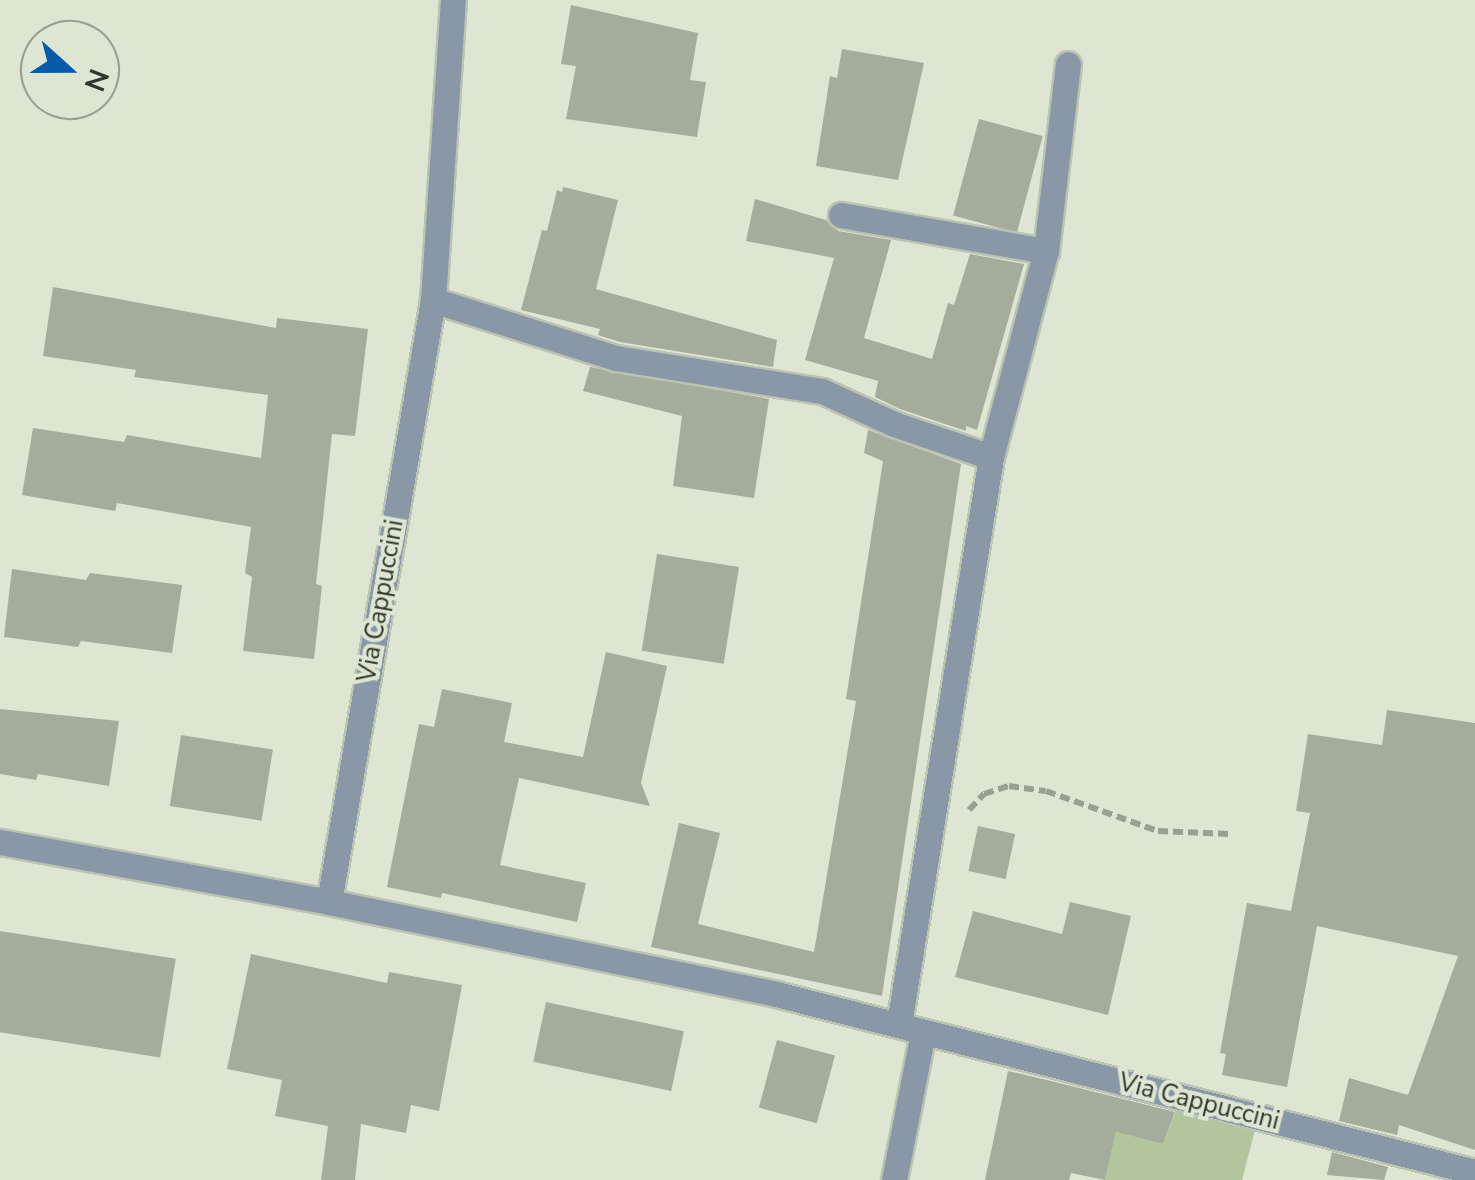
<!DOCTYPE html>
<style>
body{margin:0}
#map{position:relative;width:1475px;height:1180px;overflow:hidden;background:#dde6d3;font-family:"Nunito Sans",sans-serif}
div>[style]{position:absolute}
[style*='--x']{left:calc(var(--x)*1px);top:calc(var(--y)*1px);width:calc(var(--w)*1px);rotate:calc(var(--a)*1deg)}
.green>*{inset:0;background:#b2c59c}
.building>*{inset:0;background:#a4ad9b;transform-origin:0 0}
.path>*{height:6px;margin-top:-3px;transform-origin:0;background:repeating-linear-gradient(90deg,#99a091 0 10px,transparent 0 15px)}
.roads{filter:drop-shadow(2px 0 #bbc3b2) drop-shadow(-2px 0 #bbc3b2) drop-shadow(0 2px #bbc3b2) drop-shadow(0 -2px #bbc3b2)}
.minor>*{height:25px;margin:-12.5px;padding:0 12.5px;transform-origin:12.5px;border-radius:12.5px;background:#8997a7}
span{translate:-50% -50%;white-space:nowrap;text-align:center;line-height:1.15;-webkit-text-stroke:8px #dde6d3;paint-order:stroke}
.street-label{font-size:25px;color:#31352d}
.north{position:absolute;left:20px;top:20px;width:100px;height:100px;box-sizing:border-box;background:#dde6d3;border:2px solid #989f91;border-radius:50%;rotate:111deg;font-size:28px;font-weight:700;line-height:40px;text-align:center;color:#31352d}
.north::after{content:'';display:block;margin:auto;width:35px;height:45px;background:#065caa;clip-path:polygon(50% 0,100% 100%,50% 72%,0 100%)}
</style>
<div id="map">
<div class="green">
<i style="clip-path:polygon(1176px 1111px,1255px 1130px,1242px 1180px,1105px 1180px,1116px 1132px,1163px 1144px)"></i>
</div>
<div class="building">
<i style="clip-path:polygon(571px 5px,698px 33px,690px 80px,706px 82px,697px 137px,566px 119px,576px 66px,561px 64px)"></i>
<i style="clip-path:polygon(842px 49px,924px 63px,898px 180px,816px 166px,830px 76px,837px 78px)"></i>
<i style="left:979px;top:119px;width:66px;height:100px;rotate:15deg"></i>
<i style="clip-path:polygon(563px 187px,618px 200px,596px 289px,777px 340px,773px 367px,620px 342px,598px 335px,600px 329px,521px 310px,542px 230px,547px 231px,557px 190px,562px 192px)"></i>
<i style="clip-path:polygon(755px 199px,826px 220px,838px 231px,891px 240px,864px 338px,932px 359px,948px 303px,954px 305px,970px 254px,1024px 264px,977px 430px,966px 426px,966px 431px,900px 409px,875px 397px,878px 381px,805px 360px,834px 258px,746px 241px)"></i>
<i style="clip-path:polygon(53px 287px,276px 328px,277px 318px,368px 329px,355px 436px,332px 434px,316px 584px,322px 586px,314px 659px,243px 651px,252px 577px,245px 573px,251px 527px,117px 503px,115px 511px,22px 495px,33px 428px,124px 442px,127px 435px,261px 458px,268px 395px,134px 377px,136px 370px,43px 356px)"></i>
<i style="clip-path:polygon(590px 367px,769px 399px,754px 498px,673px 486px,682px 416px,583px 391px)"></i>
<i style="clip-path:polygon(868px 430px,961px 464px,882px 996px,651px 947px,679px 823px,720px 833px,698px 924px,814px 952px,856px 701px,846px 699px,883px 461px,864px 453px)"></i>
<i style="left:657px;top:554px;width:83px;height:98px;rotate:9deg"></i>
<i style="clip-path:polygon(12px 569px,86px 580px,90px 573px,182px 585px,172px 653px,81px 641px,78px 647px,4px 637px)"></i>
<i style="clip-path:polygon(606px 652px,667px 666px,641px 783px,650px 806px,519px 778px,500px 865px,586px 883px,577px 922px,442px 893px,441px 898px,387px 887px,419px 724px,434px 727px,442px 689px,512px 703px,504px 742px,583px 757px)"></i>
<i style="clip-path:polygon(0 709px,119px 721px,109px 786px,38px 774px,36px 780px,0 774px)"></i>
<i style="clip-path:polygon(1387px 710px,1475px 723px,1475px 1150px,1399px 1125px,1397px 1135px,1339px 1121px,1349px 1078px,1408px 1095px,1458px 956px,1317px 926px,1287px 1087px,1222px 1075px,1226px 1054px,1220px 1053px,1247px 903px,1291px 911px,1310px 813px,1296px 811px,1308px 734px,1382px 745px)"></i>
<i style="left:181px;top:735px;width:93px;height:72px;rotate:9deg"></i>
<i style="left:978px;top:826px;width:38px;height:46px;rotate:12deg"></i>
<i style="clip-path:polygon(1070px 902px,1131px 916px,1108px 1015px,955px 977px,973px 911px,1062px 934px)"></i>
<i style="left:0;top:931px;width:178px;height:100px;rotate:9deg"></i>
<i style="clip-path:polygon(251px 954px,387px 983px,389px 972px,462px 985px,439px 1111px,411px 1105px,406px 1133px,361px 1124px,355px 1180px,321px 1180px,328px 1126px,275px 1116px,282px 1080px,227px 1069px)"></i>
<i style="left:546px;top:1002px;width:141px;height:61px;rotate:12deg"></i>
<i style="left:777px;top:1040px;width:60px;height:70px;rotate:15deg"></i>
<i style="clip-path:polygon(1008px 1071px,1051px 1081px,1175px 1112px,1163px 1144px,1116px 1132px,1105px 1180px,1071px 1173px,1069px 1180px,985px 1180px)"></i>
<i style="clip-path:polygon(1332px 1152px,1388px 1167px,1384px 1180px,1327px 1175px)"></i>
</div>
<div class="path">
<i style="--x:969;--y:810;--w:22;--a:-47"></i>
<i style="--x:984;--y:794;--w:26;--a:-18"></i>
<i style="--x:1009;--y:786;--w:37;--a:8"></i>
<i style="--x:1046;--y:791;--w:119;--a:19.7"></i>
<i style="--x:1158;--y:831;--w:71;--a:2.4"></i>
</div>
<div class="roads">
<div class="minor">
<i style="--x:841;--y:215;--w:208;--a:10"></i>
<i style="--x:433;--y:300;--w:192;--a:17.6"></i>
<i style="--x:616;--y:358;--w:209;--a:9.1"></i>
<i style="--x:822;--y:391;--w:79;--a:24.6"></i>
<i style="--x:894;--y:424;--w:102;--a:18.8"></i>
<i style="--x:0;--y:842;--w:334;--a:10.3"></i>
<i style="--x:329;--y:902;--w:456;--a:11.6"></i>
<i style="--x:776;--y:994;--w:721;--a:14.29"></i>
<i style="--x:329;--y:902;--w:611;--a:-80.2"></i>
<i style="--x:433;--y:300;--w:301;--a:-86.2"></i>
<i style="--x:899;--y:1024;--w:574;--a:-80.78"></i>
<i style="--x:991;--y:457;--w:213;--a:-75.1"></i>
<i style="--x:1046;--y:251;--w:188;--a:-83.3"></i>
<i style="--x:894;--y:1180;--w:151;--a:-78.9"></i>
</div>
</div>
<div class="street-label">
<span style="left:381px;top:601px;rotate:-80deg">Via Cappuccini</span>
<span style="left:1199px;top:1102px;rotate:14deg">Via Cappuccini</span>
</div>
<div class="north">N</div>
</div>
